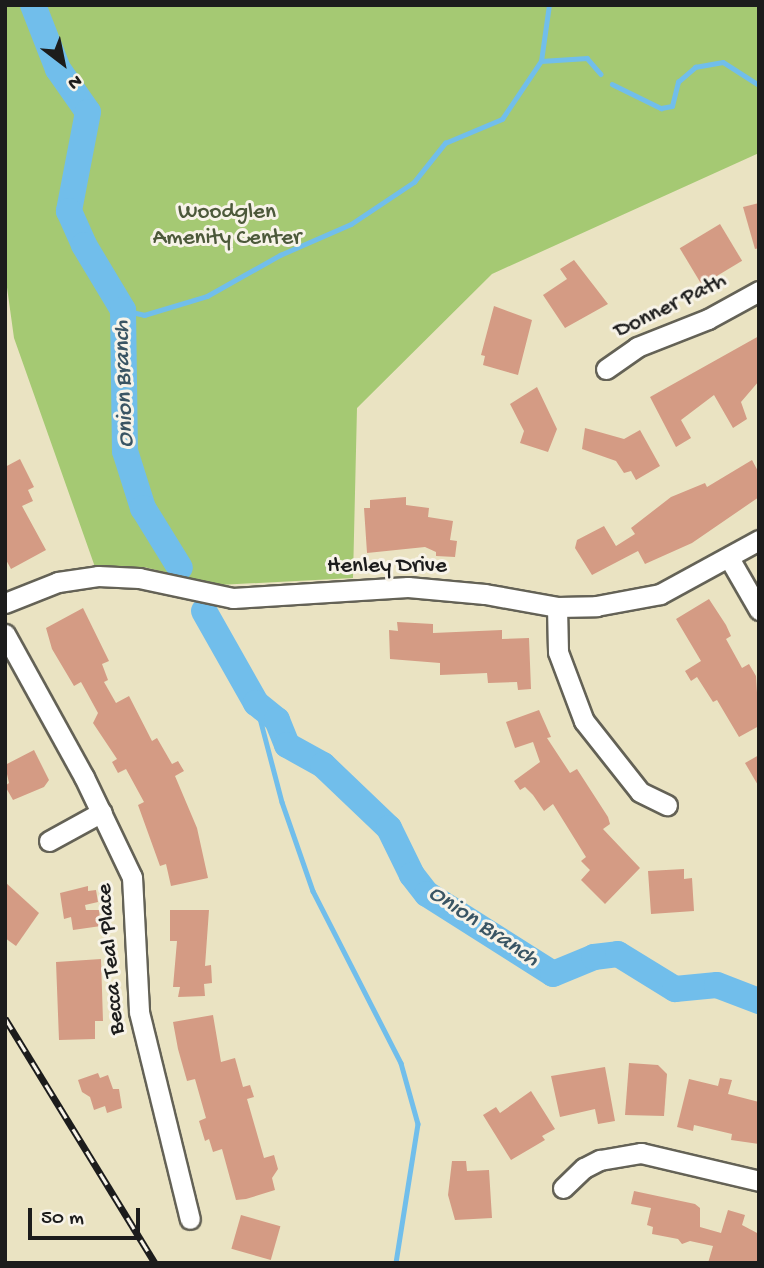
<!DOCTYPE html>
<style>
body{margin:0}
#map{position:relative;width:764px;height:1268px;overflow:hidden;background:#eae3c2;font-family:"Gochi Hand",sans-serif}
div>[style]{position:absolute}
[style*='--x']{left:calc(var(--x)*1px);top:calc(var(--y)*1px);width:calc(var(--w)*1px);rotate:calc(var(--a)*1deg)}
.green>*{inset:0;background:#a5c973}
.stream>*{height:4.5px;margin:-2.25px;padding:0 2.25px;transform-origin:2.25px;border-radius:2.25px;background:#71beeb}
.river>*{height:26px;margin:-13px;padding:0 13px;transform-origin:13px;border-radius:13px;background:#71beeb}
.building>*{inset:0;background:#d49b84;transform-origin:0 0}
.roads{filter:drop-shadow(2px 0 #646256) drop-shadow(-2px 0 #646256) drop-shadow(0 2px #646256) drop-shadow(0 -2px #646256)}
.minor>*{height:19px;margin:-9.5px;padding:0 9.5px;transform-origin:9.5px;border-radius:9.5px;background:#fff}
.rail>*{height:7px;margin-top:-3.5px;transform-origin:0;background:repeating-linear-gradient(90deg,#f7f3e8 0 13px,#1c1c1c 0 26px);box-sizing:border-box;border-block:2px solid #1c1c1c}
span{translate:-50% -50%;white-space:nowrap;text-align:center;line-height:1.15;-webkit-text-stroke:6px #f7f3e8;paint-order:stroke}
.park-label{font-size:23px;color:#4c593a}
.street-label{font-size:23px;color:#1c1c1c}
.water-label{font-size:24px;color:#3a5564;font-style:italic}
.frame{position:absolute;inset:0;border:7px solid #1c1c1c;pointer-events:none}
.north{position:absolute;left:28px;top:28px;width:70px;height:70px;-webkit-text-stroke:5px #f7f3e8;paint-order:stroke;rotate:148deg;font-size:19px;font-weight:700;line-height:28px;text-align:center;color:#1c1c1c}
.north::after{content:'';display:block;margin:auto;width:24px;height:32px;background:#1c1c1c;clip-path:polygon(50% 0,100% 100%,50% 72%,0 100%)}
.scale{position:absolute;left:28px;top:1208px;width:112px;height:32px;box-sizing:border-box;border:4px solid #1c1c1c;border-top:0;padding-left:9px;font-size:21px;line-height:24px;white-space:nowrap;color:#1c1c1c;-webkit-text-stroke:5px #f7f3e8;paint-order:stroke}
</style>
<div id="map">
<div class="green">
<i style="clip-path:polygon(5px 5px,759px 5px,759px 153px,492px 274px,357px 408px,353px 578px,218px 585px,144px 567px,95px 567px,14px 338px,5px 273px)"></i>
</div>
<div class="stream">
<i style="--x:541;--y:61;--w:57;--a:-81.9"></i>
<i style="--x:612;--y:84;--w:55;--a:26.1"></i>
<i style="--x:661;--y:108;--w:11;--a:-10"></i>
<i style="--x:672;--y:106;--w:25;--a:-76"></i>
<i style="--x:678;--y:82;--w:23;--a:-41"></i>
<i style="--x:695;--y:67;--w:28;--a:-10"></i>
<i style="--x:723;--y:62;--w:43;--a:32.6"></i>
<i style="--x:123;--y:310;--w:22;--a:13"></i>
<i style="--x:144;--y:315;--w:66;--a:-16.8"></i>
<i style="--x:207;--y:296;--w:84;--a:-29.3"></i>
<i style="--x:280;--y:255;--w:77;--a:-23.6"></i>
<i style="--x:351;--y:224;--w:76;--a:-33.7"></i>
<i style="--x:414;--y:182;--w:50;--a:-51.5"></i>
<i style="--x:445;--y:143;--w:62;--a:-22.8"></i>
<i style="--x:502;--y:119;--w:70;--a:-56.1"></i>
<i style="--x:541;--y:61;--w:46;--a:-3.7"></i>
<i style="--x:587;--y:58;--w:21;--a:49"></i>
<i style="--x:256;--y:703;--w:102;--a:75.3"></i>
<i style="--x:282;--y:802;--w:94;--a:70.8"></i>
<i style="--x:313;--y:891;--w:193;--a:62.9"></i>
<i style="--x:401;--y:1063;--w:63;--a:74.4"></i>
<i style="--x:418;--y:1124;--w:141;--a:99"></i>
</div>
<div class="river">
<i style="--x:33;--y:5;--w:69;--a:68.7"></i>
<i style="--x:58;--y:69;--w:52;--a:55.1"></i>
<i style="--x:88;--y:112;--w:101;--a:100.9"></i>
<i style="--x:69;--y:211;--w:37;--a:66"></i>
<i style="--x:84;--y:245;--w:76;--a:59"></i>
<i style="--x:123;--y:310;--w:141;--a:89.2"></i>
<i style="--x:125;--y:451;--w:60;--a:72.5"></i>
<i style="--x:143;--y:508;--w:70;--a:58.3"></i>
<i style="--x:204;--y:611;--w:106;--a:60.5"></i>
<i style="--x:256;--y:703;--w:27;--a:39"></i>
<i style="--x:277;--y:720;--w:27;--a:68"></i>
<i style="--x:287;--y:745;--w:41;--a:29.1"></i>
<i style="--x:323;--y:765;--w:91;--a:43.7"></i>
<i style="--x:389;--y:828;--w:52;--a:63.9"></i>
<i style="--x:412;--y:875;--w:24;--a:52"></i>
<i style="--x:427;--y:894;--w:149;--a:32.4"></i>
<i style="--x:553;--y:974;--w:44;--a:-22.5"></i>
<i style="--x:594;--y:957;--w:24;--a:-7"></i>
<i style="--x:618;--y:954;--w:67;--a:31.6"></i>
<i style="--x:675;--y:989;--w:42;--a:-5.4"></i>
<i style="--x:717;--y:985;--w:45;--a:20.9"></i>
</div>
<div class="building">
<i style="clip-path:polygon(759px 203px,759px 248px,755px 249px,743px 207px)"></i>
<i style="left:720px;top:224px;width:43px;height:47px;rotate:59deg"></i>
<i style="clip-path:polygon(574px 260px,608px 304px,565px 328px,543px 295px,567px 279px,560px 269px)"></i>
<i style="clip-path:polygon(494px 306px,532px 320px,518px 375px,483px 365px,485px 356px,481px 355px)"></i>
<i style="clip-path:polygon(759px 336px,759px 381px,741px 402px,747px 419px,733px 428px,714px 395px,681px 420px,691px 438px,676px 447px,650px 397px)"></i>
<i style="clip-path:polygon(537px 387px,557px 429px,548px 452px,520px 443px,524px 431px,510px 404px)"></i>
<i style="clip-path:polygon(585px 428px,624px 439px,640px 430px,660px 466px,636px 480px,631px 471px,624px 473px,616px 461px,582px 449px)"></i>
<i style="clip-path:polygon(20px 459px,34px 487px,28px 490px,33px 501px,22px 506px,46px 550px,11px 569px,5px 558px,5px 467px)"></i>
<i style="clip-path:polygon(752px 460px,759px 473px,759px 497px,692px 543px,645px 564px,638px 551px,592px 575px,575px 548px,577px 540px,604px 526px,616px 546px,635px 534px,631px 528px,671px 497px,705px 483px,707px 487px)"></i>
<i style="clip-path:polygon(406px 497px,406px 505px,429px 508px,428px 517px,453px 521px,450px 540px,457px 541px,455px 557px,436px 556px,436px 552px,425px 547px,367px 553px,364px 508px,370px 508px,370px 500px)"></i>
<i style="clip-path:polygon(709px 599px,726px 625px,731px 636px,726px 639px,742px 668px,749px 664px,756px 676px,759px 726px,739px 737px,717px 700px,713px 702px,697px 677px,691px 681px,685px 671px,701px 661px,676px 619px)"></i>
<i style="clip-path:polygon(83px 608px,109px 661px,102px 664px,108px 680px,104px 682px,116px 703px,129px 696px,152px 741px,157px 738px,172px 764px,178px 761px,184px 771px,175px 776px,197px 828px,208px 878px,171px 886px,166px 864px,160px 866px,138px 805px,144px 802px,126px 769px,118px 773px,112px 762px,117px 759px,93px 723px,98px 713px,81px 682px,74px 686px,52px 649px,46px 628px)"></i>
<i style="clip-path:polygon(397px 622px,433px 624px,433px 633px,502px 630px,502px 639px,529px 638px,531px 689px,518px 690px,517px 682px,488px 683px,487px 673px,440px 675px,440px 663px,390px 659px,389px 630px,398px 631px)"></i>
<i style="clip-path:polygon(539px 710px,551px 737px,547px 738px,570px 773px,577px 769px,608px 817px,610px 824px,603px 829px,640px 868px,605px 904px,581px 880px,590px 870px,581px 861px,586px 857px,553px 804px,544px 811px,533px 795px,525px 787px,520px 790px,514px 781px,540px 762px,533px 742px,515px 748px,506px 722px)"></i>
<i style="clip-path:polygon(34px 750px,49px 780px,44px 787px,13px 800px,5px 786px,9px 783px,5px 765px)"></i>
<i style="clip-path:polygon(759px 755px,759px 787px,745px 763px)"></i>
<i style="clip-path:polygon(684px 869px,684px 879px,692px 878px,694px 911px,651px 914px,648px 871px)"></i>
<i style="clip-path:polygon(5px 882px,39px 913px,16px 946px,5px 938px)"></i>
<i style="clip-path:polygon(88px 886px,88px 891px,96px 890px,98px 902px,85px 905px,86px 910px,99px 910px,101px 926px,73px 930px,71px 917px,64px 919px,60px 893px)"></i>
<i style="clip-path:polygon(170px 910px,209px 910px,205px 966px,211px 965px,212px 983px,204px 984px,205px 996px,178px 997px,180px 987px,173px 987px,177px 941px,170px 941px)"></i>
<i style="clip-path:polygon(101px 959px,103px 1021px,95px 1021px,95px 1039px,59px 1040px,56px 962px)"></i>
<i style="clip-path:polygon(213px 1015px,221px 1062px,235px 1058px,243px 1087px,250px 1085px,254px 1097px,247px 1099px,264px 1158px,274px 1155px,278px 1169px,272px 1178px,275px 1190px,246px 1199px,236px 1200px,222px 1149px,213px 1152px,209px 1139px,205px 1141px,199px 1121px,206px 1118px,195px 1079px,187px 1081px,178px 1049px,173px 1022px)"></i>
<i style="clip-path:polygon(629px 1063px,658px 1065px,667px 1074px,664px 1116px,625px 1115px)"></i>
<i style="clip-path:polygon(605px 1067px,615px 1121px,598px 1124px,595px 1109px,560px 1117px,551px 1076px)"></i>
<i style="clip-path:polygon(98px 1073px,100px 1078px,108px 1075px,113px 1089px,119px 1089px,122px 1108px,107px 1113px,105px 1106px,94px 1110px,90px 1097px,82px 1092px,78px 1080px)"></i>
<i style="clip-path:polygon(720px 1078px,732px 1080px,728px 1094px,759px 1102px,759px 1144px,731px 1140px,732px 1134px,694px 1125px,693px 1131px,677px 1127px,689px 1079px,718px 1086px)"></i>
<i style="clip-path:polygon(531px 1091px,555px 1129px,542px 1136px,545px 1140px,511px 1160px,483px 1115px,496px 1107px,500px 1113px)"></i>
<i style="clip-path:polygon(452px 1161px,466px 1161px,467px 1171px,489px 1170px,492px 1218px,455px 1220px,448px 1195px)"></i>
<i style="clip-path:polygon(634px 1191px,695px 1204px,700px 1208px,700px 1227px,721px 1233px,728px 1210px,745px 1215px,742px 1225px,759px 1234px,759px 1263px,708px 1263px,713px 1246px,690px 1241px,682px 1244px,678px 1239px,652px 1234px,653px 1227px,647px 1225px,651px 1208px,631px 1204px)"></i>
<i style="left:241px;top:1215px;width:41px;height:35px;rotate:16deg"></i>
</div>
<div class="roads">
<div class="minor">
<i style="--x:606;--y:369;--w:38;--a:-35"></i>
<i style="--x:637;--y:347;--w:76;--a:-21.5"></i>
<i style="--x:708;--y:319;--w:58;--a:-28.8"></i>
<i style="--x:729;--y:558;--w:60;--a:60"></i>
<i style="--x:5;--y:603;--w:57;--a:-21.6"></i>
<i style="--x:58;--y:582;--w:40;--a:-8.5"></i>
<i style="--x:98;--y:576;--w:41;--a:2.8"></i>
<i style="--x:139;--y:578;--w:96;--a:12"></i>
<i style="--x:233;--y:598;--w:175;--a:-3.6"></i>
<i style="--x:408;--y:587;--w:77;--a:5.2"></i>
<i style="--x:485;--y:594;--w:73;--a:10.2"></i>
<i style="--x:557;--y:607;--w:39;--a:-1"></i>
<i style="--x:596;--y:606;--w:65;--a:-10.6"></i>
<i style="--x:660;--y:594;--w:113;--a:-28.6"></i>
<i style="--x:557;--y:607;--w:45;--a:88.7"></i>
<i style="--x:558;--y:652;--w:74;--a:69.4"></i>
<i style="--x:584;--y:721;--w:90;--a:51.7"></i>
<i style="--x:640;--y:792;--w:30;--a:26"></i>
<i style="--x:5;--y:634;--w:163;--a:61.1"></i>
<i style="--x:84;--y:777;--w:111;--a:64.4"></i>
<i style="--x:132;--y:877;--w:135;--a:87"></i>
<i style="--x:139;--y:1012;--w:213;--a:76.2"></i>
<i style="--x:49;--y:841;--w:60;--a:-28.7"></i>
<i style="--x:563;--y:1188;--w:29;--a:-44"></i>
<i style="--x:584;--y:1168;--w:18;--a:-27"></i>
<i style="--x:600;--y:1160;--w:42;--a:-9.7"></i>
<i style="--x:641;--y:1153;--w:121;--a:13.3"></i>
</div>
</div>
<div class="rail">
<i style="--x:5;--y:1018;--w:287;--a:58.5"></i>
</div>
<div class="park-label">
<span style="left:227px;top:226px">Woodglen<br>Amenity Center</span>
</div>
<div class="street-label">
<span style="left:671px;top:307px;rotate:-26deg">Donner Path</span>
<span style="left:387px;top:567px">Henley Drive</span>
<span style="left:112px;top:959px;rotate:-95deg">Becca Teal Place</span>
</div>
<div class="water-label">
<span style="left:125px;top:384px;rotate:-92deg">Onion Branch</span>
<span style="left:483px;top:927px;rotate:34deg">Onion Branch</span>
</div>
<div class="frame"></div>
<div class="north">N</div>
<div class="scale">50 m</div>
</div>
